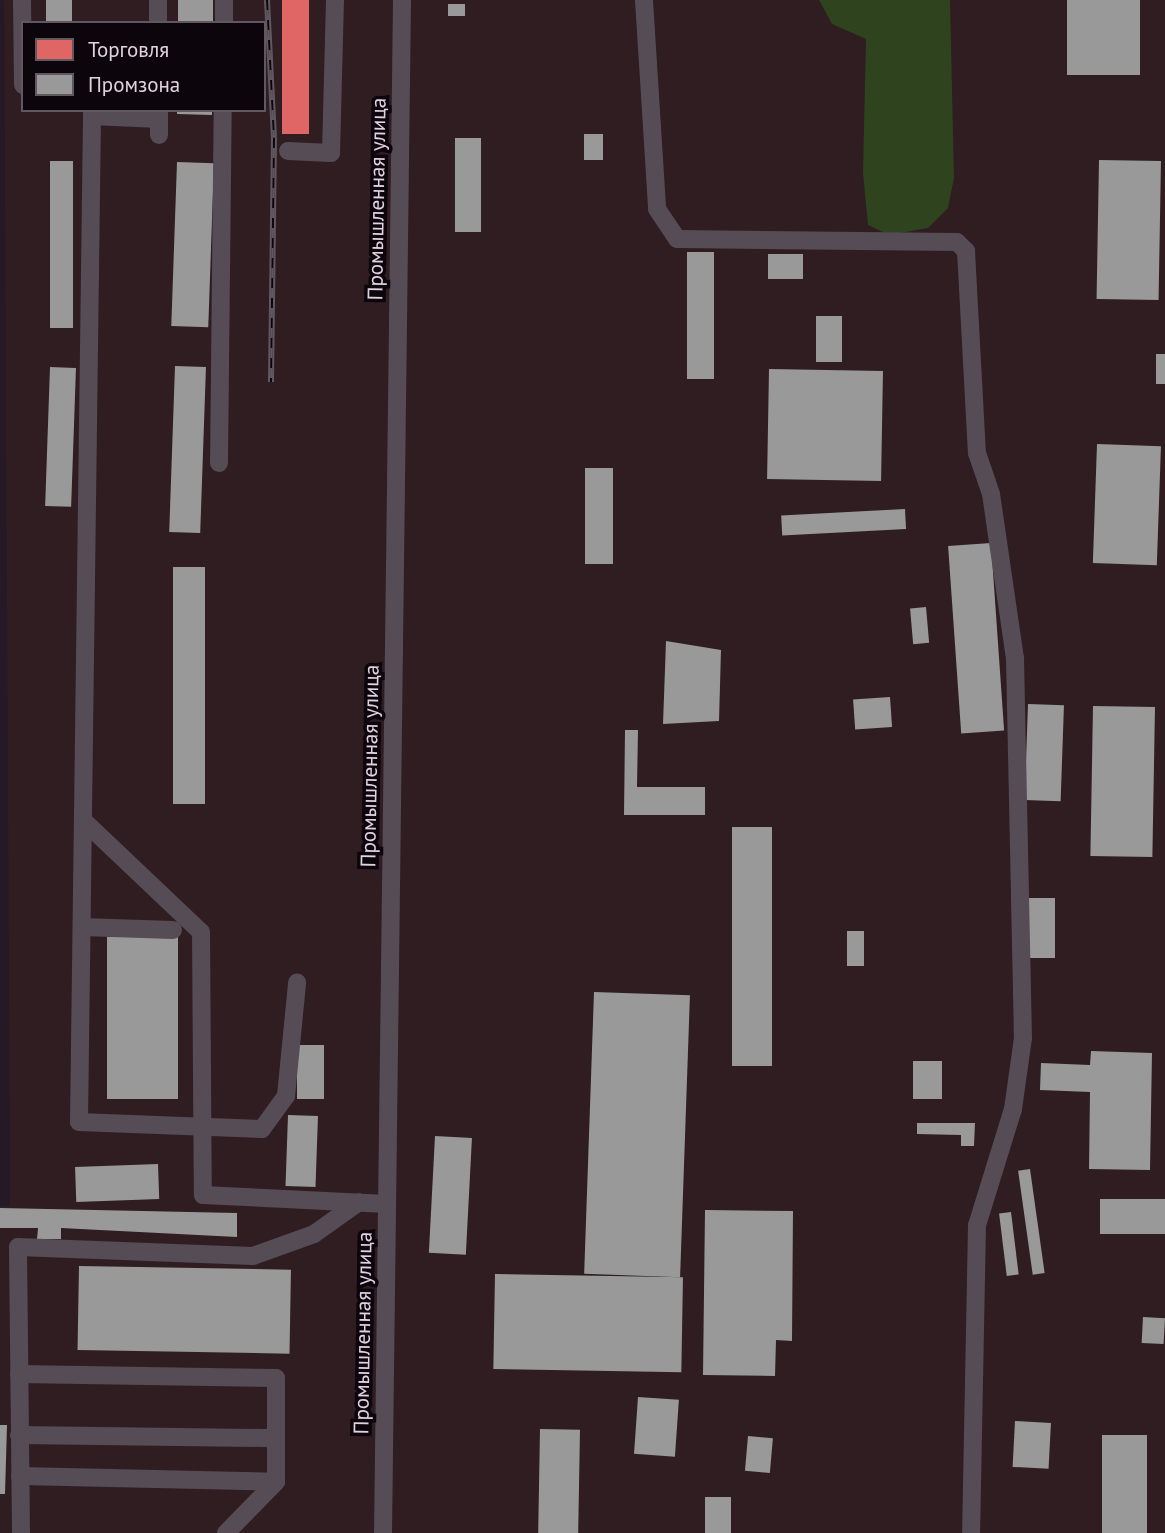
<!DOCTYPE html>
<meta charset="utf-8">
<style>
body{margin:0}
#map{position:relative;width:1165px;height:1533px;overflow:hidden;background:#241924;font-family:"PT Sans",sans-serif}
div>[style]{position:absolute}
[style*='--x']{left:calc(var(--x)*1px);top:calc(var(--y)*1px);width:calc(var(--w)*1px);rotate:calc(var(--a)*1deg)}
.industrial>*{inset:0;background:#2f1d21}
.forest>*{inset:0;background:#2e431e}
.shops>*{inset:0;background:#e06666;transform-origin:0 0}
.industry>*{inset:0;background:#999;transform-origin:0 0}
.minor>*{height:18px;margin:-9px;padding:0 9px;transform-origin:9px;border-radius:9px;background:#554c55}
.rail>*{height:6px;margin-top:-3px;transform-origin:0;background:repeating-linear-gradient(90deg,#0c050c 0 10px,#605860 0 20px);box-sizing:border-box;border-block:2px solid #605860}
span{translate:-50% -50%;white-space:nowrap;text-align:center;line-height:1.15;-webkit-text-stroke:7px #0c050c;paint-order:stroke}
.street-label{font-size:21px;color:#e1d2e1}
.legend{position:absolute;left:21px;top:21px;width:245px;height:91px;box-sizing:border-box;background:#0c050c;border:2px solid #615761;margin:0;padding:9px 12px;list-style:none;font-size:21px;color:#e1d2e1}
.legend li{display:flex;align-items:center;gap:14px;height:35px}
.legend b{width:35px;border:2px solid #615761}
</style>
<div id="map">
<div class="industrial">
<i style="clip-path:polygon(evenodd,4px 0,1165px 0,1165px 1533px,0 1533px,0 1206px,10px 1206px,4px 0,23px 23px,264px 23px,264px 110px,23px 110px,23px 23px)"></i>
</div>
<div class="forest">
<i style="clip-path:polygon(819px 0,950px 0,954px 178px,948px 208px,928px 228px,889px 235px,868px 225px,863px 173px,866px 39px,832px 24px)"></i>
</div>
<div class="shops">
<i style="left:282px;top:0;width:27px;height:134px"></i>
</div>
<div class="industry">
<i style="left:46px;top:0;width:26px;height:23px"></i>
<i style="left:178px;top:0;width:35px;height:23px"></i>
<i style="left:1067px;top:0;width:73px;height:75px"></i>
<i style="left:448px;top:4px;width:17px;height:12px"></i>
<i style="clip-path:polygon(177px 110px,212px 110px,212px 115px,177px 114px)"></i>
<i style="left:584px;top:134px;width:19px;height:26px"></i>
<i style="left:455px;top:138px;width:26px;height:94px"></i>
<i style="left:1099px;top:160px;width:62px;height:139px;rotate:1deg"></i>
<i style="left:50px;top:161px;width:23px;height:167px"></i>
<i style="left:177px;top:162px;width:37px;height:164px;rotate:2deg"></i>
<i style="left:687px;top:252px;width:27px;height:127px"></i>
<i style="left:768px;top:254px;width:35px;height:25px"></i>
<i style="left:816px;top:316px;width:26px;height:46px"></i>
<i style="left:1156px;top:354px;width:9px;height:30px"></i>
<i style="left:175px;top:366px;width:31px;height:166px;rotate:2deg"></i>
<i style="left:50px;top:367px;width:26px;height:139px;rotate:2deg"></i>
<i style="left:769px;top:369px;width:114px;height:110px;rotate:1deg"></i>
<i style="left:1097px;top:444px;width:64px;height:119px;rotate:2deg"></i>
<i style="left:585px;top:468px;width:28px;height:96px"></i>
<i style="left:905px;top:509px;width:20px;height:124px;rotate:87deg"></i>
<i style="left:991px;top:543px;width:188px;height:43px;rotate:86deg"></i>
<i style="left:173px;top:567px;width:32px;height:237px"></i>
<i style="left:926px;top:607px;width:36px;height:16px;rotate:85deg"></i>
<i style="clip-path:polygon(666px 641px,721px 650px,719px 721px,663px 724px)"></i>
<i style="left:890px;top:697px;width:30px;height:37px;rotate:86deg"></i>
<i style="left:1028px;top:704px;width:36px;height:96px;rotate:2deg"></i>
<i style="left:1093px;top:706px;width:62px;height:150px;rotate:1deg"></i>
<i style="clip-path:polygon(625px 730px,638px 730px,637px 787px,705px 787px,705px 815px,624px 815px)"></i>
<i style="left:732px;top:827px;width:40px;height:239px"></i>
<i style="left:1029px;top:898px;width:26px;height:60px"></i>
<i style="left:847px;top:931px;width:17px;height:35px"></i>
<i style="left:107px;top:937px;width:71px;height:162px"></i>
<i style="left:594px;top:992px;width:96px;height:282px;rotate:2deg"></i>
<i style="left:297px;top:1045px;width:27px;height:54px"></i>
<i style="clip-path:polygon(1091px 1051px,1152px 1053px,1150px 1170px,1089px 1169px,1090px 1092px,1040px 1090px,1041px 1063px,1090px 1065px)"></i>
<i style="left:913px;top:1061px;width:29px;height:38px"></i>
<i style="left:288px;top:1115px;width:30px;height:71px;rotate:2deg"></i>
<i style="clip-path:polygon(917px 1123px,975px 1123px,974px 1146px,961px 1146px,961px 1135px,917px 1134px)"></i>
<i style="left:435px;top:1136px;width:37px;height:117px;rotate:3deg"></i>
<i style="left:158px;top:1164px;width:35px;height:83px;rotate:88deg"></i>
<i style="left:1030px;top:1169px;width:105px;height:12px;rotate:82deg"></i>
<i style="left:1100px;top:1199px;width:65px;height:35px"></i>
<i style="clip-path:polygon(0 1208px,237px 1213px,237px 1237px,61px 1228px,61px 1239px,37px 1239px,38px 1228px,0 1228px)"></i>
<i style="clip-path:polygon(705px 1210px,793px 1211px,792px 1341px,776px 1340px,775px 1376px,703px 1375px)"></i>
<i style="left:1011px;top:1212px;width:63px;height:12px;rotate:83deg"></i>
<i style="left:79px;top:1266px;width:212px;height:84px;rotate:1deg"></i>
<i style="left:495px;top:1274px;width:188px;height:95px;rotate:1deg"></i>
<i style="left:1143px;top:1317px;width:22px;height:26px;rotate:3deg"></i>
<i style="left:638px;top:1397px;width:41px;height:57px;rotate:4deg"></i>
<i style="left:1015px;top:1421px;width:36px;height:46px;rotate:3deg"></i>
<i style="clip-path:polygon(0 1425px,7px 1425px,5px 1494px,0 1494px)"></i>
<i style="left:540px;top:1429px;width:40px;height:104px;rotate:1deg"></i>
<i style="left:1102px;top:1435px;width:45px;height:98px"></i>
<i style="left:748px;top:1436px;width:25px;height:35px;rotate:5deg"></i>
<i style="left:705px;top:1497px;width:26px;height:36px"></i>
</div>
<div class="minor">
<i style="--x:22;--y:0;--w:85;--a:89.3"></i>
<i style="--x:158;--y:0;--w:23;--a:90"></i>
<i style="--x:644;--y:0;--w:209;--a:86.4"></i>
<i style="--x:657;--y:209;--w:36;--a:56"></i>
<i style="--x:677;--y:239;--w:280;--a:0.6"></i>
<i style="--x:957;--y:242;--w:13;--a:45"></i>
<i style="--x:966;--y:251;--w:202;--a:86.9"></i>
<i style="--x:977;--y:453;--w:43;--a:71.1"></i>
<i style="--x:991;--y:494;--w:166;--a:81.7"></i>
<i style="--x:1015;--y:658;--w:380;--a:88.8"></i>
<i style="--x:1023;--y:1038;--w:72;--a:98"></i>
<i style="--x:1013;--y:1109;--w:121;--a:107.2"></i>
<i style="--x:977;--y:1225;--w:308;--a:91.1"></i>
<i style="--x:224;--y:23;--w:23;--a:-90"></i>
<i style="--x:92;--y:110;--w:6;--a:90"></i>
<i style="--x:92;--y:116;--w:67;--a:2.6"></i>
<i style="--x:159;--y:110;--w:25;--a:90"></i>
<i style="--x:92;--y:116;--w:1006;--a:90.74"></i>
<i style="--x:79;--y:1122;--w:183;--a:2.2"></i>
<i style="--x:262;--y:1129;--w:41;--a:-54"></i>
<i style="--x:286;--y:1096;--w:114;--a:-84.4"></i>
<i style="--x:288;--y:151;--w:43;--a:2.7"></i>
<i style="--x:331;--y:153;--w:153;--a:-88.5"></i>
<i style="--x:219;--y:463;--w:353;--a:-89.4"></i>
<i style="--x:86;--y:823;--w:158;--a:43.5"></i>
<i style="--x:201;--y:932;--w:263;--a:89.6"></i>
<i style="--x:203;--y:1195;--w:184;--a:2.8"></i>
<i style="--x:82;--y:927;--w:91;--a:1.9"></i>
<i style="--x:19;--y:1435;--w:257;--a:0.7"></i>
<i style="--x:276;--y:1438;--w:60;--a:-90"></i>
<i style="--x:276;--y:1378;--w:257;--a:-179.1"></i>
<i style="--x:20;--y:1476;--w:256;--a:1.3"></i>
<i style="--x:276;--y:1482;--w:44;--a:-90"></i>
<i style="--x:21;--y:1533;--w:286;--a:-90.6"></i>
<i style="--x:18;--y:1247;--w:235;--a:2.2"></i>
<i style="--x:253;--y:1256;--w:65;--a:-19.8"></i>
<i style="--x:314;--y:1234;--w:55;--a:-35.4"></i>
<i style="--x:226;--y:1533;--w:71;--a:-45.6"></i>
<i style="--x:383;--y:1533;--w:1533;--a:-89.29"></i>
</div>
<div class="rail">
<i style="--x:267;--y:0;--w:138;--a:87.1"></i>
<i style="--x:274;--y:138;--w:244;--a:90.7"></i>
</div>
<div class="street-label">
<span style="left:377px;top:199px;rotate:-89deg">Промышленная улица</span>
<span style="left:370px;top:766px;rotate:-89deg">Промышленная улица</span>
<span style="left:363px;top:1333px;rotate:-89deg">Промышленная улица</span>
</div>
<ul class="legend">
<li><b style="height:19px;background:#e06666"></b>Торговля</li>
<li><b style="height:19px;background:#999"></b>Промзона</li>
</ul>
</div>
